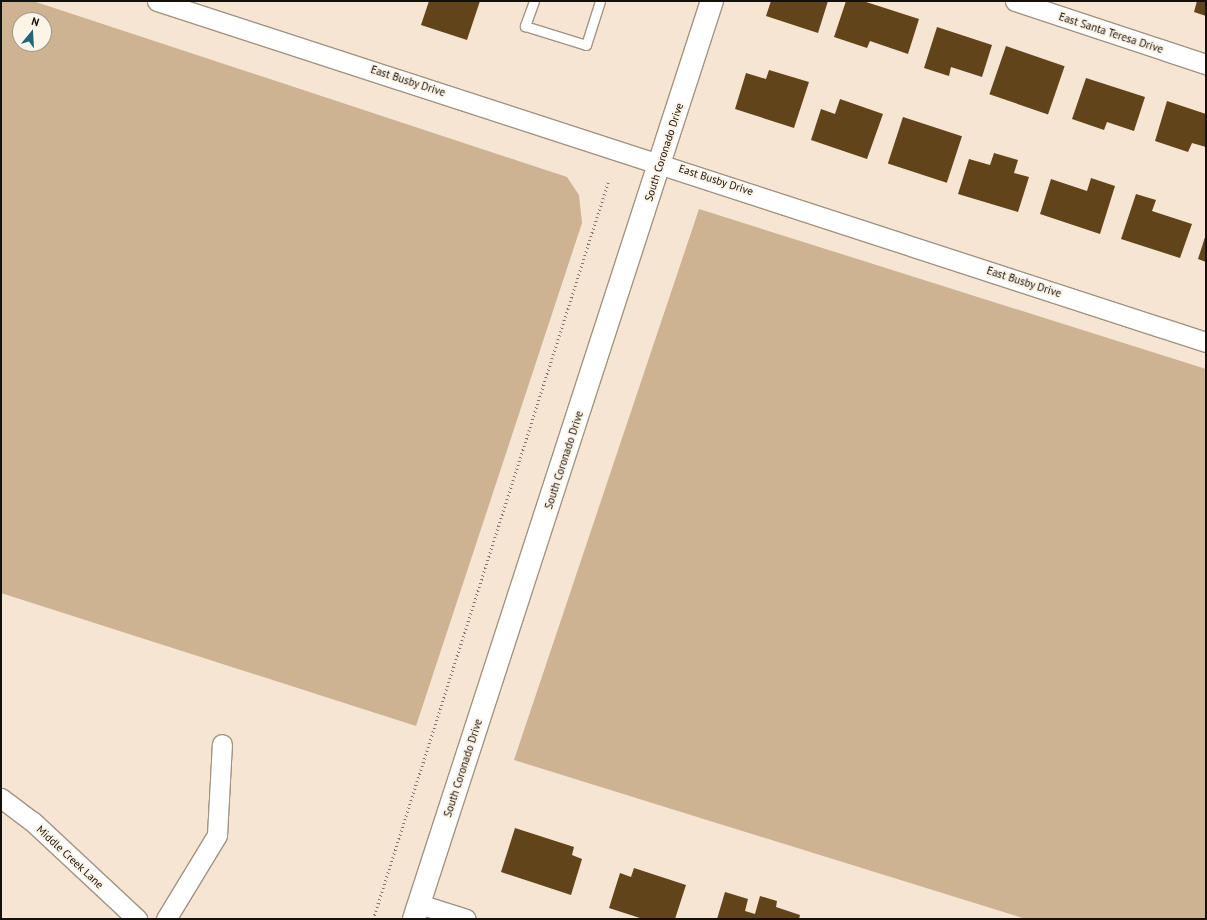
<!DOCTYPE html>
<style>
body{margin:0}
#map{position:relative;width:1207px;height:920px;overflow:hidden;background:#f5e5d2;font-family:"PT Sans",sans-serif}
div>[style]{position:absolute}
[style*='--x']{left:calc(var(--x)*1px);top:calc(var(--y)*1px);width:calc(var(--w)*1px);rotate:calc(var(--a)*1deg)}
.green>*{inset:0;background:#cdb392}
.building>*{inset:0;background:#62441a;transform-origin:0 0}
.path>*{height:2.5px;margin-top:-1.25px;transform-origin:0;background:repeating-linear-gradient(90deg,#81776a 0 1px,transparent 0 4px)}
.roads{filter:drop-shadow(1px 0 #a29482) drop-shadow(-1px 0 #a29482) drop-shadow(0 1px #a29482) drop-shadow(0 -1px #a29482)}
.service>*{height:9px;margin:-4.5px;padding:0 4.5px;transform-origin:4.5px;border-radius:4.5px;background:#fff}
.minor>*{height:19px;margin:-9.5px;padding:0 9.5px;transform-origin:9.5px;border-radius:9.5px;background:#fff}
.tertiary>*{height:22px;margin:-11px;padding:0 11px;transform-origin:11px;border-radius:11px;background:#fff}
span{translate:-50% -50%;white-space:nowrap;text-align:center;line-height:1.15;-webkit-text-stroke:4px #fdf4e8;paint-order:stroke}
.street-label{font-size:11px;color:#15100a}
.frame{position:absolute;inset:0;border:2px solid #15100a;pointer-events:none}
.north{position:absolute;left:12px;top:12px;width:40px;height:40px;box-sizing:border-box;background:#fdf4e8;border:1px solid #a0998f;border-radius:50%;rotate:18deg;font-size:11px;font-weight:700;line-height:16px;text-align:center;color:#15100a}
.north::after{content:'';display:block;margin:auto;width:14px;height:18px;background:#246479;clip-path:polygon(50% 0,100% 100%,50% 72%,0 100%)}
</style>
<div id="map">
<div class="green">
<i style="clip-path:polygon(evenodd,1px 1px,33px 1px,567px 177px,579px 195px,582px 223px,416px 726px,1px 593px,1px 1px,20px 20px,44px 20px,44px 44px,20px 44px,20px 20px)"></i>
<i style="clip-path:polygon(699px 209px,1206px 369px,1206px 919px,1026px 919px,514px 760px)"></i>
</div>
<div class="building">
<i style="clip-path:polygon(429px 1px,480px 1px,467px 40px,421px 25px)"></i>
<i style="clip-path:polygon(771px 1px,828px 1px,818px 33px,766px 16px)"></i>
<i style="clip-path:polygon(846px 1px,863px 1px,919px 19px,908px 54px,870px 41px,867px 48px,834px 37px)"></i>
<i style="clip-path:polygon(1197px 1px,1206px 1px,1206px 16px,1194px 12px)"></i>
<i style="clip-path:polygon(937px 27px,992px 45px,982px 77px,951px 67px,949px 76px,924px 68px)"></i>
<i style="left:1006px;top:46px;width:62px;height:51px;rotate:19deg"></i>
<i style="clip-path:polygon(769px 70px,809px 82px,794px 128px,735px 109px,746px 73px,766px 79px)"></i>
<i style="clip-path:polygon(1086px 78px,1145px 97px,1134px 131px,1107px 122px,1104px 130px,1072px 119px)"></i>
<i style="clip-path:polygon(840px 99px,883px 114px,867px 159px,811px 140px,821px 109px,835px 114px)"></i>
<i style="clip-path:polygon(1167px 101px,1206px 114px,1206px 147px,1192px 143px,1188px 152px,1155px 141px)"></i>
<i style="left:903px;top:117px;width:62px;height:49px;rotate:18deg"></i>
<i style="clip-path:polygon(994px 153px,1018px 160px,1014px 173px,1029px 177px,1018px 212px,958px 194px,969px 159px,990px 165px)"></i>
<i style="clip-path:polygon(1091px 178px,1115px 186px,1100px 234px,1040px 214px,1051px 179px,1087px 191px)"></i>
<i style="clip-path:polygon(1136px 194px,1156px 200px,1152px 211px,1192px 224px,1180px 258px,1121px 239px)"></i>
<i style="clip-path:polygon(1206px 234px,1206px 262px,1198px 259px)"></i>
<i style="clip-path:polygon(515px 828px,574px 847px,572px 855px,582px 859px,571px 895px,501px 872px)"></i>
<i style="clip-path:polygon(634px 868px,686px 885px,675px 919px,643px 919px,609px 908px,620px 873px,631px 877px)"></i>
<i style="clip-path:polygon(725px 892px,748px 899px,745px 911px,755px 914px,760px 896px,777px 901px,776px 907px,800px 915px,799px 919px,717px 919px)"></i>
</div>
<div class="path">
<i style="--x:373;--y:919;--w:774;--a:-72.31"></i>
</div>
<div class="roads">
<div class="service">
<i style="--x:534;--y:1;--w:27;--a:110"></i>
<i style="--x:525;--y:26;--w:64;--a:17.3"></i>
<i style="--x:586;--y:45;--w:46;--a:-72.3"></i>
</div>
<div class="minor">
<i style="--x:157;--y:1;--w:1103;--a:18.01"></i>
<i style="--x:1015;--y:1;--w:201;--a:18.3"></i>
<i style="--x:1;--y:798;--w:39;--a:37"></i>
<i style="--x:32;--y:821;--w:144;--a:43"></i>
<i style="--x:419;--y:904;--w:49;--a:17.7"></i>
<i style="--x:166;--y:919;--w:98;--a:-58.7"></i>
<i style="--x:217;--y:835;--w:91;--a:-86.9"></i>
</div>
<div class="tertiary">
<i style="--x:414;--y:919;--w:965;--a:-72.02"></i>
</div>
</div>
<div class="street-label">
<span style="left:1111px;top:33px;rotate:18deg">East Santa Teresa Drive</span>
<span style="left:408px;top:81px;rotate:18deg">East Busby Drive</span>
<span style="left:664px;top:152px;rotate:-72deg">South Coronado Drive</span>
<span style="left:716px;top:180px;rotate:18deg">East Busby Drive</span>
<span style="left:1024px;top:282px;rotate:18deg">East Busby Drive</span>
<span style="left:564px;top:460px;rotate:-72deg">South Coronado Drive</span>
<span style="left:463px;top:768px;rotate:-72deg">South Coronado Drive</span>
<span style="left:70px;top:857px;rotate:43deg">Middle Creek Lane</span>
</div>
<div class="frame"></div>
<div class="north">N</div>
</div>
